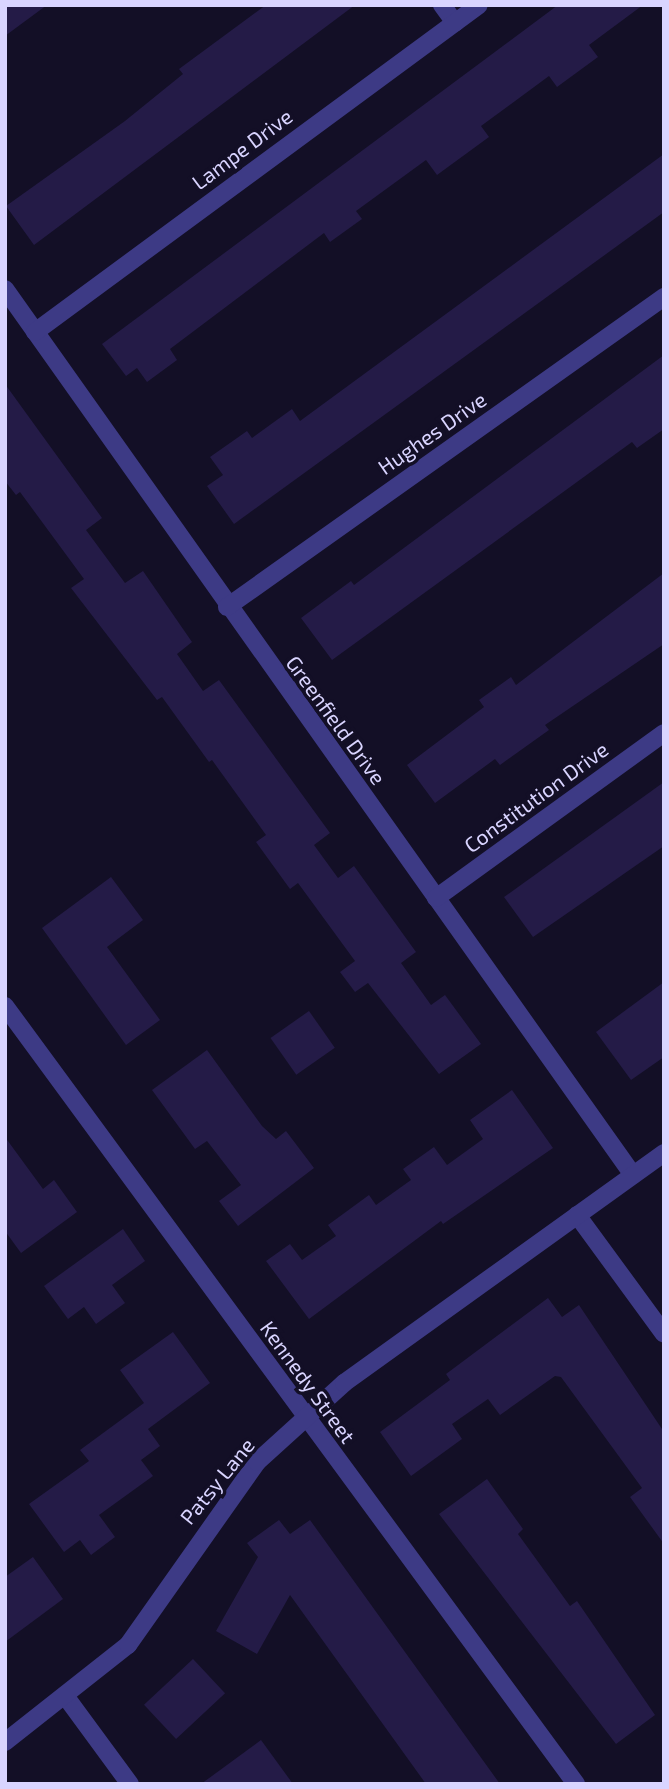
<!DOCTYPE html>
<style>
body{margin:0}
#map{position:relative;width:669px;height:1789px;overflow:hidden;background:#130f26;font-family:"Exo 2",sans-serif}
div>[style]{position:absolute}
[style*='--x']{left:calc(var(--x)*1px);top:calc(var(--y)*1px);width:calc(var(--w)*1px);rotate:calc(var(--a)*1deg)}
.building>*{inset:0;background:#241b47;transform-origin:0 0}
.minor>*{height:18px;margin:-9px;padding:0 9px;transform-origin:9px;border-radius:9px;background:#3d3a85}
span{translate:-50% -50%;white-space:nowrap;text-align:center;line-height:1.15;-webkit-text-stroke:7px #130f26;paint-order:stroke}
.street-label{font-size:21px;color:#d9d4ff}
.frame{position:absolute;inset:0;border:7px solid #d9d4ff;pointer-events:none}
</style>
<div id="map">
<div class="building">
<i style="clip-path:polygon(5px 5px,47px 5px,5px 36px)"></i>
<i style="clip-path:polygon(266px 5px,355px 5px,34px 245px,6px 206px,125px 121px,183px 74px,179px 69px)"></i>
<i style="clip-path:polygon(558px 5px,643px 5px,589px 45px,598px 57px,557px 87px,549px 76px,481px 126px,489px 137px,437px 175px,426px 160px,356px 211px,362px 219px,330px 242px,324px 233px,170px 349px,177px 360px,147px 382px,137px 368px,126px 376px,102px 344px)"></i>
<i style="clip-path:polygon(664px 154px,664px 212px,234px 524px,207px 486px,223px 475px,210px 457px,247px 431px,252px 438px,292px 409px,300px 421px)"></i>
<i style="clip-path:polygon(664px 355px,664px 429px,637px 448px,632px 442px,332px 660px,301px 618px,351px 581px,354px 585px)"></i>
<i style="clip-path:polygon(5px 384px,102px 518px,86px 530px,125px 583px,143px 571px,192px 642px,177px 654px,203px 691px,219px 680px,330px 833px,314px 845px,338px 878px,354px 866px,416px 952px,401px 963px,431px 1005px,445px 995px,481px 1044px,439px 1074px,368px 983px,355px 992px,340px 972px,355px 961px,298px 883px,290px 889px,256px 842px,266px 835px,212px 760px,209px 762px,162px 697px,157px 700px,71px 588px,84px 579px,20px 492px,16px 495px,5px 481px)"></i>
<i style="clip-path:polygon(664px 573px,664px 644px,545px 725px,549px 730px,500px 765px,495px 759px,435px 803px,407px 765px,484px 707px,479px 700px,511px 677px,516px 685px)"></i>
<i style="clip-path:polygon(664px 782px,664px 846px,533px 937px,504px 897px)"></i>
<i style="clip-path:polygon(111px 877px,143px 920px,107px 947px,160px 1020px,126px 1045px,42px 928px)"></i>
<i style="clip-path:polygon(664px 982px,664px 1057px,631px 1080px,596px 1032px)"></i>
<i style="left:309px;top:1011px;width:45px;height:47px;rotate:55deg"></i>
<i style="clip-path:polygon(207px 1050px,262px 1126px,276px 1139px,286px 1131px,314px 1168px,238px 1226px,219px 1201px,241px 1185px,207px 1141px,195px 1149px,152px 1090px)"></i>
<i style="clip-path:polygon(512px 1090px,553px 1148px,443px 1224px,441px 1221px,309px 1319px,266px 1261px,290px 1244px,302px 1260px,336px 1236px,328px 1225px,369px 1195px,376px 1205px,411px 1180px,403px 1169px,434px 1147px,447px 1165px,483px 1139px,470px 1120px)"></i>
<i style="clip-path:polygon(5px 1137px,43px 1189px,54px 1180px,77px 1212px,21px 1253px,5px 1231px)"></i>
<i style="clip-path:polygon(123px 1229px,145px 1261px,112px 1285px,125px 1303px,96px 1324px,84px 1307px,68px 1319px,44px 1286px)"></i>
<i style="clip-path:polygon(548px 1298px,562px 1317px,579px 1305px,664px 1432px,664px 1544px,630px 1497px,642px 1488px,561px 1377px,555px 1376px,500px 1415px,488px 1399px,452px 1424px,462px 1439px,411px 1476px,380px 1432px,450px 1380px,446px 1374px)"></i>
<i style="clip-path:polygon(173px 1332px,210px 1383px,148px 1429px,160px 1446px,141px 1460px,153px 1476px,99px 1515px,115px 1537px,91px 1555px,80px 1540px,64px 1552px,29px 1504px,89px 1461px,80px 1450px,144px 1403px,120px 1370px)"></i>
<i style="clip-path:polygon(487px 1479px,523px 1529px,518px 1534px,570px 1606px,577px 1601px,655px 1715px,616px 1744px,439px 1514px)"></i>
<i style="clip-path:polygon(279px 1520px,290px 1534px,310px 1520px,500px 1784px,426px 1784px,290px 1595px,257px 1654px,216px 1631px,258px 1557px,247px 1543px)"></i>
<i style="clip-path:polygon(33px 1557px,63px 1599px,5px 1642px,5px 1577px)"></i>
<i style="left:193px;top:1659px;width:47px;height:67px;rotate:47deg"></i>
<i style="clip-path:polygon(261px 1740px,293px 1784px,201px 1784px)"></i>
</div>
<div class="minor">
<i style="--x:442;--y:5;--w:22;--a:54"></i>
<i style="--x:5;--y:289;--w:1086;--a:54.67"></i>
<i style="--x:35;--y:332;--w:551;--a:-36.37"></i>
<i style="--x:227;--y:607;--w:536;--a:-35.35"></i>
<i style="--x:436;--y:898;--w:281;--a:-35.9"></i>
<i style="--x:5;--y:1006;--w:965;--a:53.72"></i>
<i style="--x:577;--y:1215;--w:147;--a:53.8"></i>
<i style="--x:66;--y:1697;--w:108;--a:53.7"></i>
<i style="--x:5;--y:1742;--w:157;--a:-38.3"></i>
<i style="--x:128;--y:1645;--w:224;--a:-54.8"></i>
<i style="--x:257;--y:1462;--w:118;--a:-42.2"></i>
<i style="--x:344;--y:1383;--w:394;--a:-35.7"></i>
</div>
<div class="street-label">
<span style="left:242px;top:149px;rotate:-37deg">Lampe Drive</span>
<span style="left:432px;top:433px;rotate:-35deg">Hughes Drive</span>
<span style="left:336px;top:720px;rotate:54deg">Greenfield Drive</span>
<span style="left:536px;top:797px;rotate:-36deg">Constitution Drive</span>
<span style="left:308px;top:1382px;rotate:54deg">Kennedy Street</span>
<span style="left:217px;top:1481px;rotate:-51deg">Patsy Lane</span>
</div>
<div class="frame"></div>
</div>
